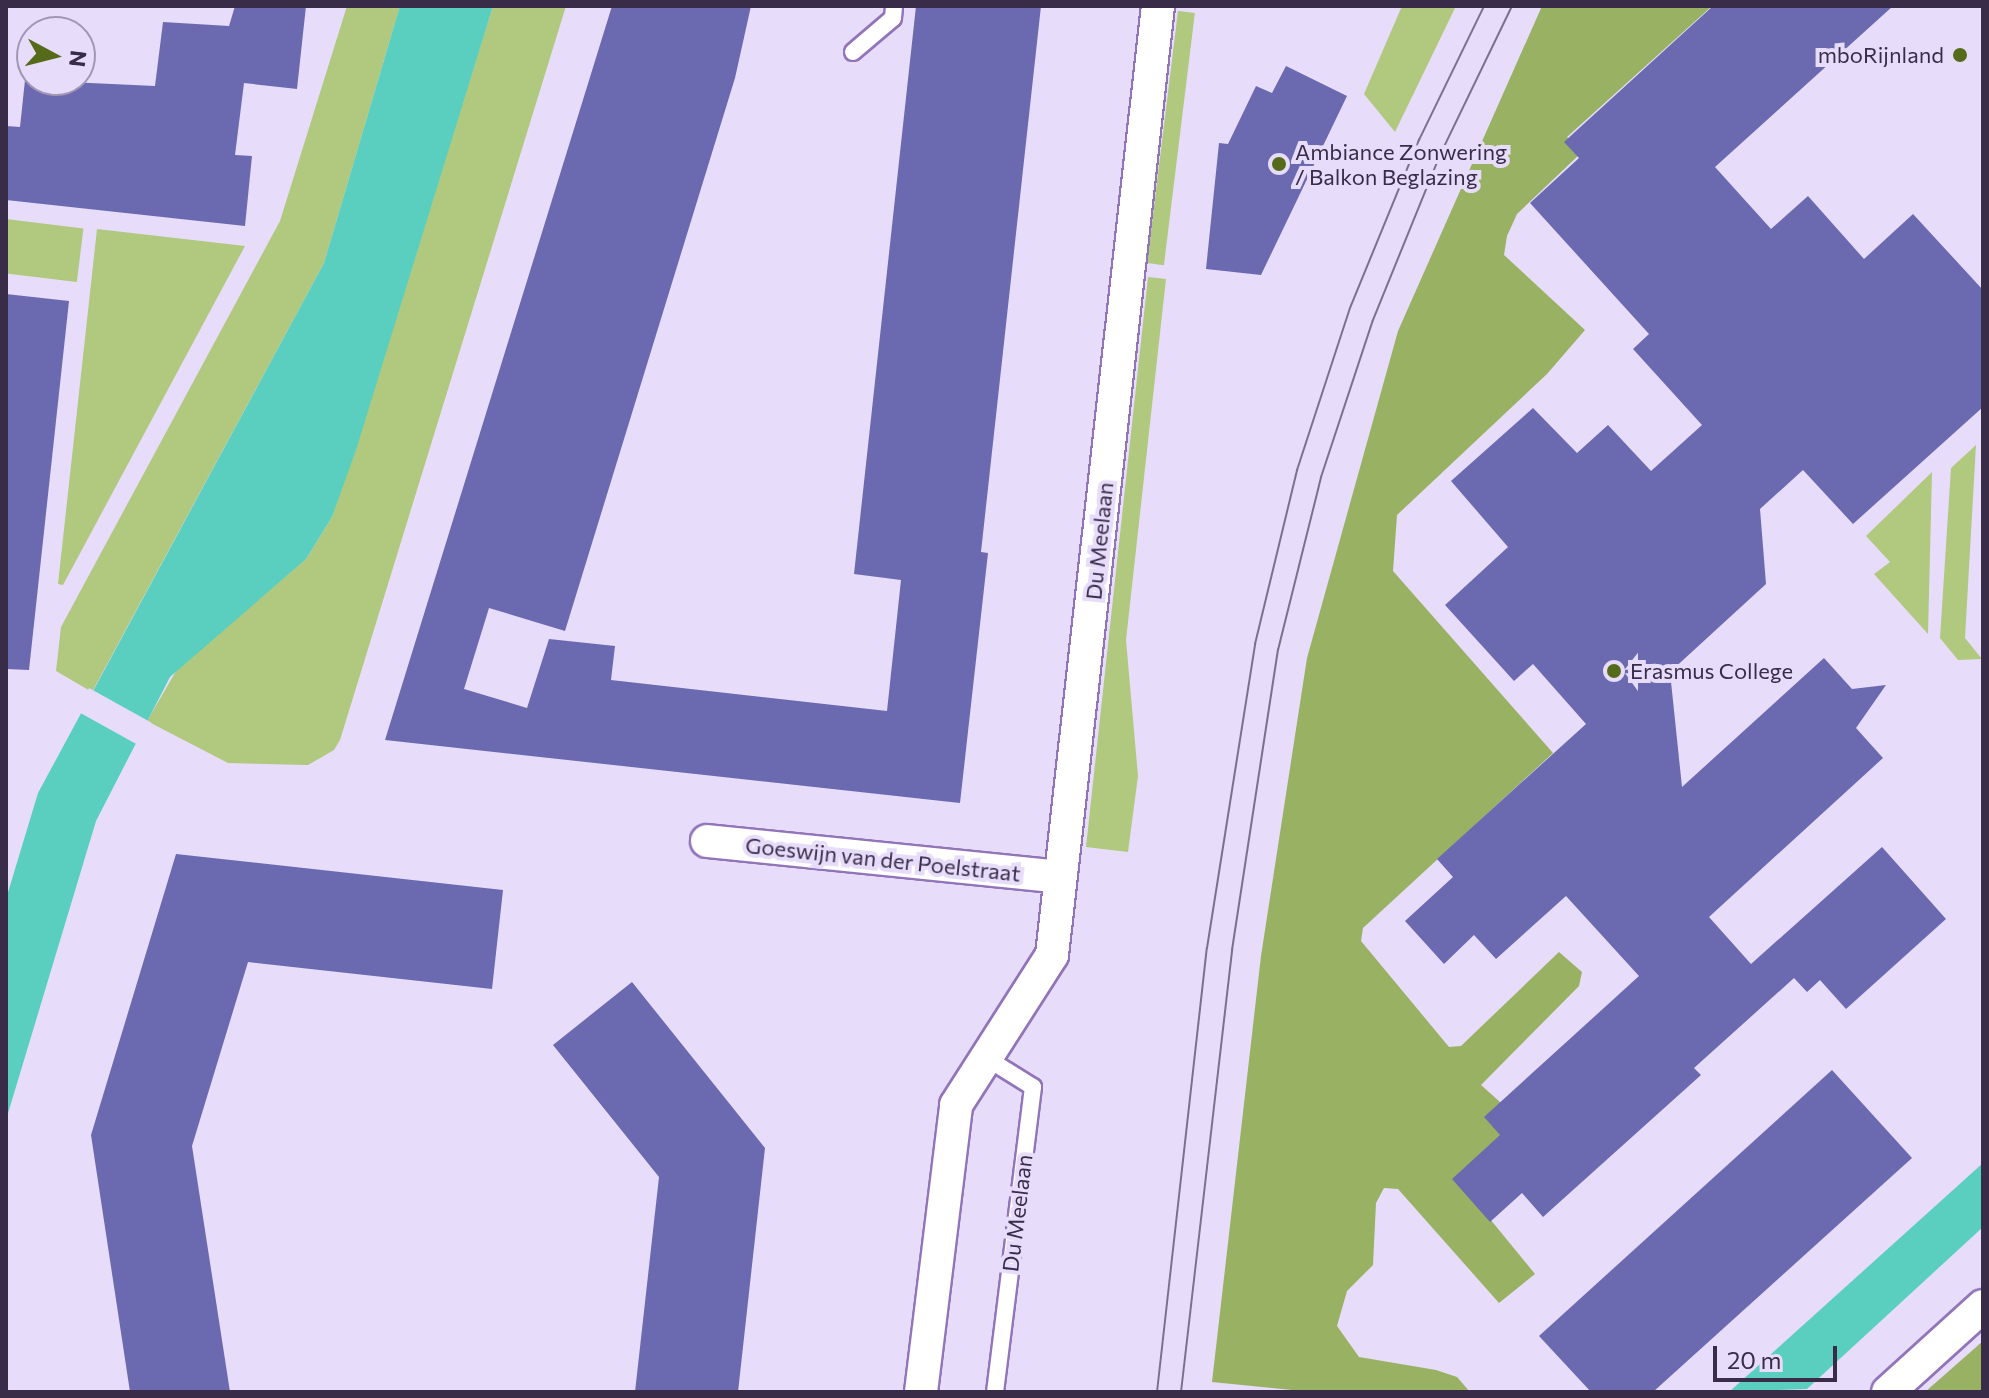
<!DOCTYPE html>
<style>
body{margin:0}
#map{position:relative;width:1989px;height:1398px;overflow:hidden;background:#e7dcfa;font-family:Commissioner,sans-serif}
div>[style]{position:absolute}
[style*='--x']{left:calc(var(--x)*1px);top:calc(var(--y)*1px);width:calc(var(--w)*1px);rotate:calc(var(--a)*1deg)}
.green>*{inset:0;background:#b1c87f;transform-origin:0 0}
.forest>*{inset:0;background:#99b163}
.water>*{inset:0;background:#5bcfbf}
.pier>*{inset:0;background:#e7dcfa;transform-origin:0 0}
.building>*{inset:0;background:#6b6ab0}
.roads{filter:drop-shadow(2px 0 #9274b9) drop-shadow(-2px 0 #9274b9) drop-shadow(0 2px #9274b9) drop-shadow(0 -2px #9274b9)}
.service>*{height:16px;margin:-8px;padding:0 8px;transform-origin:8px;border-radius:8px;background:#fff}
.minor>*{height:32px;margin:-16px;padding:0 16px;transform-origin:16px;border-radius:16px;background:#fff}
.tram>*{height:2px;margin:-1px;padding:0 1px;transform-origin:1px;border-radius:1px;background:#7c708e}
.dots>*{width:22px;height:22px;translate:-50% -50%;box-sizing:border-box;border:4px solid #e7dcfa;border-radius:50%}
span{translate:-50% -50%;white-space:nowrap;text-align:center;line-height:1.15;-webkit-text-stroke:8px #e7dcfa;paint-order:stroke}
.poi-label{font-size:22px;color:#382c49}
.right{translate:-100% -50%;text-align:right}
.left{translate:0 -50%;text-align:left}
.street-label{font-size:22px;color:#382c49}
.frame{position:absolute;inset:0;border:8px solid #382c49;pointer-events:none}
.north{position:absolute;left:16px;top:16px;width:80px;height:80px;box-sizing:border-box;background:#e7dcfa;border:2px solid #a196b3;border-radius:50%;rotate:97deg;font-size:22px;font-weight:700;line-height:32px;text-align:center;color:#382c49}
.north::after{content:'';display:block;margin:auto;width:28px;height:36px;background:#556b19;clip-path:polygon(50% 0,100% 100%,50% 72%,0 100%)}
.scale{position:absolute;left:1713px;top:1346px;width:124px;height:36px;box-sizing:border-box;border:4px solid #382c49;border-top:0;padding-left:10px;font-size:24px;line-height:28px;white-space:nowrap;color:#382c49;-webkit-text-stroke:6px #e7dcfa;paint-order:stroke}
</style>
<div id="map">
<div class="green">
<i style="clip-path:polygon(347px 6px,400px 6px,324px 263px,92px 692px,56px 671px,61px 627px,280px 221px)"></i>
<i style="clip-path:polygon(493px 6px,566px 6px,340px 740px,334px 750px,308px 765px,228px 763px,147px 721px,179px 666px,306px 559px,332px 517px)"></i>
<i style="clip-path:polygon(1402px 6px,1456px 6px,1395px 132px,1364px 94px)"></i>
<i style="left:1178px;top:11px;width:17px;height:254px;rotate:7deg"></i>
<i style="left:6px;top:219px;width:78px;height:54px;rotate:7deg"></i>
<i style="clip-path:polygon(97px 229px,245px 246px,63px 585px,58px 584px)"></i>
<i style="clip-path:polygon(1148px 277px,1166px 279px,1126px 640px,1138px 776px,1128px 852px,1086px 847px)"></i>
<i style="clip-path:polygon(1976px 445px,1965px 638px,1982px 659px,1958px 660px,1940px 638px,1951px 468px)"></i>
<i style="clip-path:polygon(1932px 472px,1928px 634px,1874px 574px,1890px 562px,1866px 536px)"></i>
</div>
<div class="forest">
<i style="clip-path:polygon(1542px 6px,1712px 6px,1567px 137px,1581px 153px,1517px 214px,1507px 236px,1504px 255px,1585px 330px,1547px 374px,1397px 515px,1393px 571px,1553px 753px,1363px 928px,1361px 941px,1449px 1047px,1461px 1046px,1559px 952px,1582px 972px,1579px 986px,1481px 1085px,1500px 1102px,1503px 1134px,1490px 1219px,1535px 1274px,1499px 1303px,1398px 1189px,1384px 1188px,1376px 1203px,1373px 1265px,1347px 1291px,1337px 1326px,1359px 1357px,1436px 1370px,1457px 1377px,1470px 1392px,1311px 1392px,1212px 1382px,1261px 956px,1307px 658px,1398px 331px)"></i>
<i style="clip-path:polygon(1983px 1341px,1983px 1392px,1925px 1392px)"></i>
</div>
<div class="water">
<i style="clip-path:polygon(400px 6px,493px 6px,356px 450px,332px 517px,306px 559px,170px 677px,96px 821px,6px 1120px,6px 899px,38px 793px,324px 263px)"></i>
<i style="clip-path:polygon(1983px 1163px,1983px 1227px,1807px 1389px,1729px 1392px)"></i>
</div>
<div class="pier">
<i style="left:89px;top:688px;width:71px;height:26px;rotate:29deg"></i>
</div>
<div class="building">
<i style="clip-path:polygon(235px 6px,306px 6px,297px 89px,244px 83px,235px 155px,252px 156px,245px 226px,6px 200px,6px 126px,20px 127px,25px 80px,155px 86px,163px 22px,229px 26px)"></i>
<i style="clip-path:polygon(612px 6px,751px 6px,735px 78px,565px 631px,489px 608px,464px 689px,527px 708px,549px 639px,615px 646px,611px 680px,887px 711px,901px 580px,854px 574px,916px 6px,1041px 6px,981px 552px,988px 553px,960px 803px,385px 740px)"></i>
<i style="clip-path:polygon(1713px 6px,1893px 6px,1715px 167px,1771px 229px,1808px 196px,1864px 259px,1913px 214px,1983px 290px,1983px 407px,1853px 524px,1803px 470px,1760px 509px,1766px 584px,1670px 672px,1682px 787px,1824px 658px,1852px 689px,1886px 685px,1856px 728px,1883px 758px,1709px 917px,1751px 964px,1882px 847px,1946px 919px,1846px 1009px,1820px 980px,1807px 992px,1794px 978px,1694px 1068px,1701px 1075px,1543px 1217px,1522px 1193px,1490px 1222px,1452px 1179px,1500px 1135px,1484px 1117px,1639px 976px,1566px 896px,1496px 959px,1474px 935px,1444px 964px,1405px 921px,1453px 877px,1437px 859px,1586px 724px,1533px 664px,1514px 681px,1445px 605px,1508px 547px,1451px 481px,1533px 408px,1577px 453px,1608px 425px,1651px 471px,1702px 425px,1633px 349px,1649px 334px,1530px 203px,1579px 158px,1564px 142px)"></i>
<i style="clip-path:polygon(1286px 66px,1347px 96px,1261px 275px,1206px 269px,1219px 143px,1228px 144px,1256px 86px,1272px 93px)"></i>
<i style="clip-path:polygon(6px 294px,69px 301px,29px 670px,6px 669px)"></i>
<i style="clip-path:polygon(176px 854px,503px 890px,492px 989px,248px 962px,192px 1146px,230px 1392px,130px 1392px,91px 1135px)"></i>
<i style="clip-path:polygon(632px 982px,765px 1148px,738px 1392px,635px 1392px,659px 1177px,553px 1045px)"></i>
<i style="clip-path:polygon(1832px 1070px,1912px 1158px,1653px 1392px,1591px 1392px,1539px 1336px)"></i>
</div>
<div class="roads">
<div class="service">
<i style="--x:853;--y:52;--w:52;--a:-40.4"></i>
<i style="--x:893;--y:18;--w:12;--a:-85"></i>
<i style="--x:988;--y:1059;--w:53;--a:31.9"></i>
<i style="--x:1033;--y:1087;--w:307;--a:97.1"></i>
</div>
<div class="minor">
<i style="--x:707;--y:841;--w:354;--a:5.8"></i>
<i style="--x:921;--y:1392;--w:289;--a:-83"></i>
<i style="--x:956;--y:1105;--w:178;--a:-57.4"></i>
<i style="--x:1052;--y:955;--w:955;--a:-83.63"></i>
<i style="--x:1888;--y:1392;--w:128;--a:-42.2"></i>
</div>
</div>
<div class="tram">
<i style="--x:1157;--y:1392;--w:447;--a:-83.6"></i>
<i style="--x:1207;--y:948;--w:308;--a:-81"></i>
<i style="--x:1255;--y:644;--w:179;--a:-76.4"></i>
<i style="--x:1297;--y:470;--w:170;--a:-71.9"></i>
<i style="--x:1350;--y:308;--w:182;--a:-67.7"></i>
<i style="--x:1419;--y:140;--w:149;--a:-64.1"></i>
<i style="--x:1181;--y:1392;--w:445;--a:-83.4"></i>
<i style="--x:1232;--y:950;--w:304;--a:-81.3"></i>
<i style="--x:1278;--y:650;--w:178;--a:-76"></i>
<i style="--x:1321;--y:477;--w:165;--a:-71.7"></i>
<i style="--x:1373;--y:320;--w:178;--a:-67.9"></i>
<i style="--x:1440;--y:155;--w:165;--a:-64.2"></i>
</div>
<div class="dots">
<i style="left:1960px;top:55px;background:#556b19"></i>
<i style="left:1279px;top:164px;background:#556b19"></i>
<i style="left:1614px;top:671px;background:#556b19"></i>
</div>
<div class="poi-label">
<span class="right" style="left:1944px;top:55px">mboRijnland</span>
<span class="left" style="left:1295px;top:164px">Ambiance Zonwering<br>/ Balkon Beglazing</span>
<span class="left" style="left:1630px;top:671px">Erasmus College</span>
</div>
<div class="street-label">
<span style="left:1099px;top:541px;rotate:-84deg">Du Meelaan</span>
<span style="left:883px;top:859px;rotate:6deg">Goeswijn van der Poelstraat</span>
<span style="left:1017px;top:1213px;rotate:-83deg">Du Meelaan</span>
</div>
<div class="frame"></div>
<div class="north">N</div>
<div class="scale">20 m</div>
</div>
